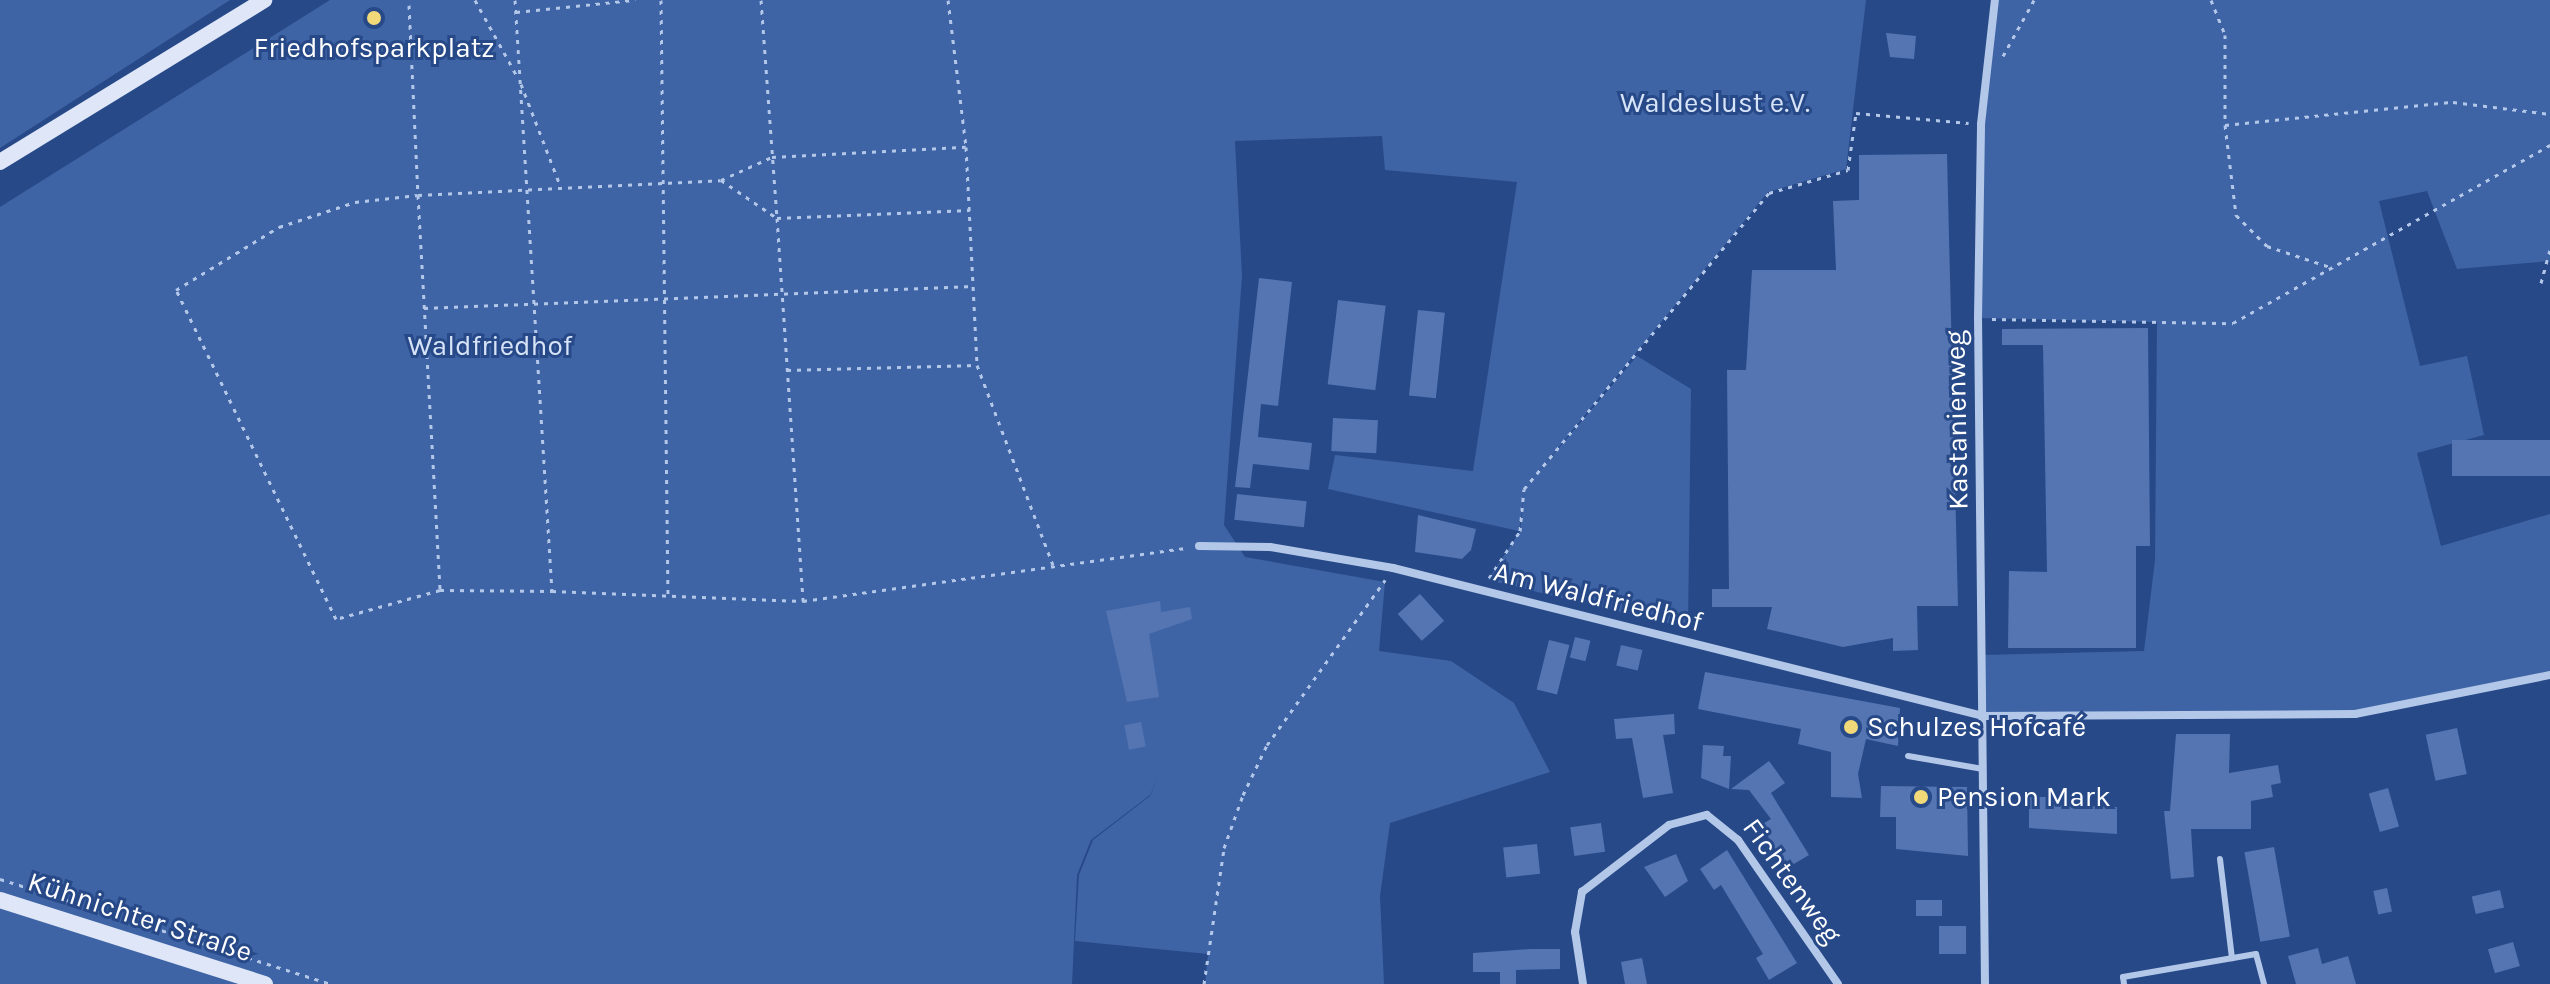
<!DOCTYPE html>
<meta charset="utf-8">
<style>
body{margin:0}
#map{position:relative;width:2550px;height:984px;overflow:hidden;background:#274988;font-family:Karla,sans-serif}
div>[style]{position:absolute}
[style*='--x']{left:calc(var(--x)*1px);top:calc(var(--y)*1px);width:calc(var(--w)*1px);rotate:calc(var(--a)*1deg)}
.green>*{inset:0;background:#3f64a6}
.building>*{inset:0;background:#5475b1;transform-origin:0 0}
.path>*{height:3px;margin-top:-1.5px;transform-origin:0;background:repeating-linear-gradient(90deg,#b3c7e9 0 4px,transparent 0 10px)}
.lane>*{height:6px;margin:-3px;padding:0 3px;transform-origin:3px;border-radius:3px;background:#b3c7e9}
.street>*{height:8px;margin:-4px;padding:0 4px;transform-origin:4px;border-radius:4px;background:#b3c7e9}
.secondary>*{height:16px;margin:-8px;padding:0 8px;transform-origin:8px;border-radius:8px;background:#dee6f8}
.dots>*{width:22px;height:22px;translate:-50% -50%;box-sizing:border-box;border:4px solid #274988;border-radius:50%}
span{translate:-50% -50%;white-space:nowrap;text-align:center;line-height:1.15;-webkit-text-stroke:6px #274988;paint-order:stroke}
.poi-label{font-size:28px;color:#fff}
.left{translate:0 -50%;text-align:left}
.park-label{font-size:28px;color:#d7e3f7}
.street-label{font-size:28px;color:#fff}
</style>
<div id="map">
<div class="green">
<i style="clip-path:polygon(0 0,230px 0,0 148px)"></i>
<i style="clip-path:polygon(330px 0,1866px 0,1846px 169px,1768px 192px,1530px 482px,1637px 356px,1691px 389px,1688px 628px,1488px 580px,1520px 531px,1525px 489px,1519px 531px,1328px 489px,1335px 455px,1473px 471px,1517px 182px,1385px 170px,1382px 136px,1235px 141px,1242px 276px,1224px 525px,1245px 557px,1385px 582px,1379px 651px,1451px 661px,1514px 703px,1550px 772px,1390px 823px,1380px 896px,1384px 984px,1205px 984px,1208px 954px,1075px 941px,1079px 875px,1093px 840px,1150px 796px,1158px 777px,1150px 795px,1091px 840px,1077px 875px,1072px 984px,268px 984px,0 899px,0 207px)"></i>
<i style="clip-path:polygon(1995px 0,2550px 0,2550px 261px,2457px 269px,2427px 191px,2379px 201px,2420px 366px,2467px 356px,2484px 435px,2417px 453px,2441px 546px,2550px 514px,2550px 674px,2355px 713px,1984px 715px,1983px 655px,2144px 651px,2155px 560px,2157px 322px,1979px 318px,1982px 124px)"></i>
<i style="clip-path:polygon(0 900px,262px 984px,0 984px)"></i>
</div>
<div class="building">
<i style="clip-path:polygon(1886px 33px,1916px 36px,1914px 59px,1890px 57px)"></i>
<i style="clip-path:polygon(1947px 154px,1958px 606px,1917px 606px,1918px 650px,1893px 651px,1893px 638px,1843px 647px,1767px 629px,1772px 607px,1712px 607px,1712px 589px,1729px 589px,1727px 370px,1746px 370px,1752px 270px,1836px 270px,1833px 201px,1859px 200px,1859px 155px)"></i>
<i style="clip-path:polygon(1259px 278px,1292px 282px,1278px 406px,1261px 404px,1258px 437px,1312px 443px,1309px 470px,1253px 464px,1250px 488px,1235px 487px)"></i>
<i style="left:1338px;top:300px;width:48px;height:85px;rotate:7deg"></i>
<i style="left:1418px;top:310px;width:27px;height:86px;rotate:6deg"></i>
<i style="clip-path:polygon(2148px 328px,2150px 546px,2136px 546px,2136px 648px,2008px 648px,2009px 571px,2047px 572px,2043px 345px,2002px 345px,2002px 329px)"></i>
<i style="left:1333px;top:418px;width:45px;height:33px;rotate:3deg"></i>
<i style="left:2550px;top:440px;width:36px;height:98px;rotate:90deg"></i>
<i style="left:1237px;top:494px;width:70px;height:26px;rotate:6deg"></i>
<i style="clip-path:polygon(1418px 515px,1476px 529px,1471px 550px,1462px 559px,1415px 552px)"></i>
<i style="left:1420px;top:594px;width:36px;height:30px;rotate:48deg"></i>
<i style="clip-path:polygon(1160px 601px,1161px 612px,1190px 607px,1192px 619px,1149px 634px,1159px 697px,1127px 702px,1106px 611px)"></i>
<i style="left:1575px;top:637px;width:16px;height:21px;rotate:14deg"></i>
<i style="left:1549px;top:640px;width:21px;height:51px;rotate:14deg"></i>
<i style="left:1621px;top:645px;width:22px;height:21px;rotate:13deg"></i>
<i style="clip-path:polygon(1705px 672px,1900px 708px,1898px 746px,1866px 739px,1858px 774px,1862px 798px,1831px 797px,1831px 752px,1798px 744px,1801px 729px,1698px 709px)"></i>
<i style="clip-path:polygon(1674px 714px,1675px 734px,1663px 735px,1673px 793px,1643px 798px,1632px 738px,1616px 739px,1614px 719px)"></i>
<i style="left:1141px;top:722px;width:25px;height:17px;rotate:79deg"></i>
<i style="left:2457px;top:728px;width:47px;height:32px;rotate:78deg"></i>
<i style="clip-path:polygon(2176px 734px,2230px 734px,2229px 773px,2278px 765px,2281px 783px,2271px 785px,2273px 797px,2251px 801px,2251px 829px,2191px 829px,2194px 877px,2171px 879px,2164px 811px,2170px 811px)"></i>
<i style="clip-path:polygon(1703px 745px,1724px 746px,1723px 756px,1731px 756px,1729px 789px,1701px 778px)"></i>
<i style="clip-path:polygon(1769px 761px,1785px 783px,1771px 793px,1809px 855px,1787px 868px,1761px 825px,1771px 819px,1749px 790px,1731px 789px)"></i>
<i style="clip-path:polygon(1881px 786px,1967px 787px,1968px 856px,1896px 849px,1896px 817px,1880px 817px)"></i>
<i style="left:2388px;top:788px;width:40px;height:20px;rotate:74deg"></i>
<i style="clip-path:polygon(2029px 797px,2084px 797px,2084px 806px,2117px 807px,2117px 834px,2029px 828px)"></i>
<i style="left:1601px;top:823px;width:29px;height:31px;rotate:82deg"></i>
<i style="left:1537px;top:844px;width:30px;height:34px;rotate:84deg"></i>
<i style="left:2274px;top:847px;width:91px;height:30px;rotate:80deg"></i>
<i style="clip-path:polygon(1727px 850px,1797px 963px,1769px 980px,1756px 958px,1763px 954px,1721px 885px,1714px 890px,1700px 869px)"></i>
<i style="clip-path:polygon(1676px 854px,1688px 881px,1665px 897px,1644px 867px)"></i>
<i style="left:2387px;top:888px;width:24px;height:14px;rotate:78deg"></i>
<i style="left:2500px;top:890px;width:18px;height:29px;rotate:77deg"></i>
<i style="left:1916px;top:900px;width:26px;height:16px"></i>
<i style="left:1939px;top:926px;width:27px;height:28px"></i>
<i style="left:2513px;top:942px;width:25px;height:26px;rotate:74deg"></i>
<i style="clip-path:polygon(2318px 948px,2322px 964px,2348px 956px,2356px 984px,2296px 984px,2288px 956px)"></i>
<i style="clip-path:polygon(1530px 949px,1560px 949px,1560px 969px,1516px 970px,1516px 984px,1500px 984px,1500px 972px,1473px 972px,1473px 953px)"></i>
<i style="clip-path:polygon(1642px 958px,1647px 984px,1625px 984px,1621px 962px)"></i>
</div>
<div class="path">
<i style="--x:475;--y:0;--w:89;--a:61.1"></i>
<i style="--x:515;--y:0;--w:592;--a:86.42"></i>
<i style="--x:552;--y:591;--w:251;--a:2.3"></i>
<i style="--x:803;--y:601;--w:388;--a:-7.9"></i>
<i style="--x:661;--y:0;--w:595;--a:89.33"></i>
<i style="--x:761;--y:0;--w:219;--a:85.8"></i>
<i style="--x:777;--y:218;--w:193;--a:-2.4"></i>
<i style="--x:948;--y:0;--w:148;--a:83"></i>
<i style="--x:966;--y:147;--w:218;--a:87.1"></i>
<i style="--x:977;--y:365;--w:214;--a:69.2"></i>
<i style="--x:2211;--y:0;--w:38;--a:68"></i>
<i style="--x:2225;--y:35;--w:90;--a:90"></i>
<i style="--x:2225;--y:125;--w:91;--a:83"></i>
<i style="--x:2236;--y:215;--w:44;--a:45"></i>
<i style="--x:2267;--y:246;--w:70;--a:18.4"></i>
<i style="--x:409;--y:5;--w:190;--a:87.3"></i>
<i style="--x:418;--y:195;--w:303;--a:-2.8"></i>
<i style="--x:721;--y:180;--w:68;--a:34.2"></i>
<i style="--x:777;--y:218;--w:384;--a:86.1"></i>
<i style="--x:516;--y:12;--w:120;--a:-5.8"></i>
<i style="--x:2003;--y:56;--w:64;--a:-61"></i>
<i style="--x:521;--y:84;--w:108;--a:68.9"></i>
<i style="--x:2225;--y:125;--w:229;--a:-5.8"></i>
<i style="--x:2453;--y:102;--w:98;--a:7.1"></i>
<i style="--x:721;--y:180;--w:56;--a:-24.3"></i>
<i style="--x:772;--y:157;--w:194;--a:-3"></i>
<i style="--x:2541;--y:283;--w:34;--a:-75"></i>
<i style="--x:424;--y:308;--w:550;--a:-2.29"></i>
<i style="--x:1992;--y:319;--w:241;--a:1"></i>
<i style="--x:2233;--y:323;--w:364;--a:-29.3"></i>
<i style="--x:787;--y:370;--w:190;--a:-1.5"></i>
<i style="--x:1489;--y:578;--w:56;--a:-56.6"></i>
<i style="--x:1520;--y:531;--w:42;--a:-84.6"></i>
<i style="--x:1524;--y:489;--w:384;--a:-50.4"></i>
<i style="--x:1769;--y:193;--w:82;--a:-16.2"></i>
<i style="--x:1848;--y:170;--w:58;--a:-82"></i>
<i style="--x:1856;--y:113;--w:113;--a:5.1"></i>
<i style="--x:440;--y:590;--w:108;--a:164.4"></i>
<i style="--x:336;--y:619;--w:366;--a:-115.9"></i>
<i style="--x:176;--y:290;--w:121;--a:-31.5"></i>
<i style="--x:279;--y:227;--w:80;--a:-18.2"></i>
<i style="--x:355;--y:202;--w:63;--a:-6.3"></i>
<i style="--x:418;--y:195;--w:396;--a:86.8"></i>
<i style="--x:440;--y:590;--w:112;--a:0.5"></i>
<i style="--x:0;--y:879;--w:347;--a:17.6"></i>
<i style="--x:1204;--y:984;--w:137;--a:-81.6"></i>
<i style="--x:1224;--y:848;--w:56;--a:-70.3"></i>
<i style="--x:1243;--y:795;--w:55;--a:-64.4"></i>
<i style="--x:1267;--y:745;--w:203;--a:-54.4"></i>
</div>
<div class="lane">
<i style="--x:1908;--y:756;--w:76;--a:9.8"></i>
<i style="--x:2220;--y:859;--w:100;--a:83.1"></i>
<i style="--x:2124;--y:984;--w:7;--a:-98"></i>
<i style="--x:2123;--y:977;--w:135;--a:-9.8"></i>
<i style="--x:2256;--y:954;--w:31;--a:75"></i>
</div>
<div class="street">
<i style="--x:1199;--y:546;--w:71;--a:0.8"></i>
<i style="--x:1270;--y:547;--w:125;--a:9.7"></i>
<i style="--x:1393;--y:568;--w:608;--a:14.08"></i>
<i style="--x:1983;--y:716;--w:372;--a:-0.3"></i>
<i style="--x:2355;--y:714;--w:199;--a:-11.3"></i>
<i style="--x:1583;--y:984;--w:53;--a:-98.7"></i>
<i style="--x:1575;--y:932;--w:41;--a:-80.1"></i>
<i style="--x:1582;--y:892;--w:110;--a:-37.6"></i>
<i style="--x:1669;--y:825;--w:39;--a:-15"></i>
<i style="--x:1707;--y:815;--w:40;--a:39"></i>
<i style="--x:1738;--y:840;--w:175;--a:55.2"></i>
<i style="--x:1985;--y:984;--w:666;--a:-90.6"></i>
<i style="--x:1978;--y:318;--w:194;--a:-89.1"></i>
<i style="--x:1981;--y:124;--w:125;--a:-83.6"></i>
</div>
<div class="secondary">
<i style="--x:0;--y:162;--w:310;--a:-31.5"></i>
<i style="--x:0;--y:900;--w:278;--a:17.6"></i>
</div>
<div class="dots">
<i style="left:374px;top:18px;background:#f1d979"></i>
<i style="left:1851px;top:727px;background:#f1d979"></i>
<i style="left:1921px;top:797px;background:#f1d979"></i>
</div>
<div class="poi-label">
<span style="left:374px;top:48px">Friedhofsparkplatz</span>
<span class="left" style="left:1867px;top:727px">Schulzes Hofcafé</span>
<span class="left" style="left:1937px;top:797px">Pension Mark</span>
</div>
<div class="park-label">
<span style="left:1715px;top:103px">Waldeslust e.V.</span>
<span style="left:490px;top:346px">Waldfriedhof</span>
</div>
<div class="street-label">
<span style="left:1957px;top:420px;rotate:-91deg">Kastanienweg</span>
<span style="left:1598px;top:597px;rotate:14deg">Am Waldfriedhof</span>
<span style="left:1792px;top:881px;rotate:54deg">Fichtenweg</span>
<span style="left:140px;top:917px;rotate:18deg">Kühnichter Straße</span>
</div>
</div>
